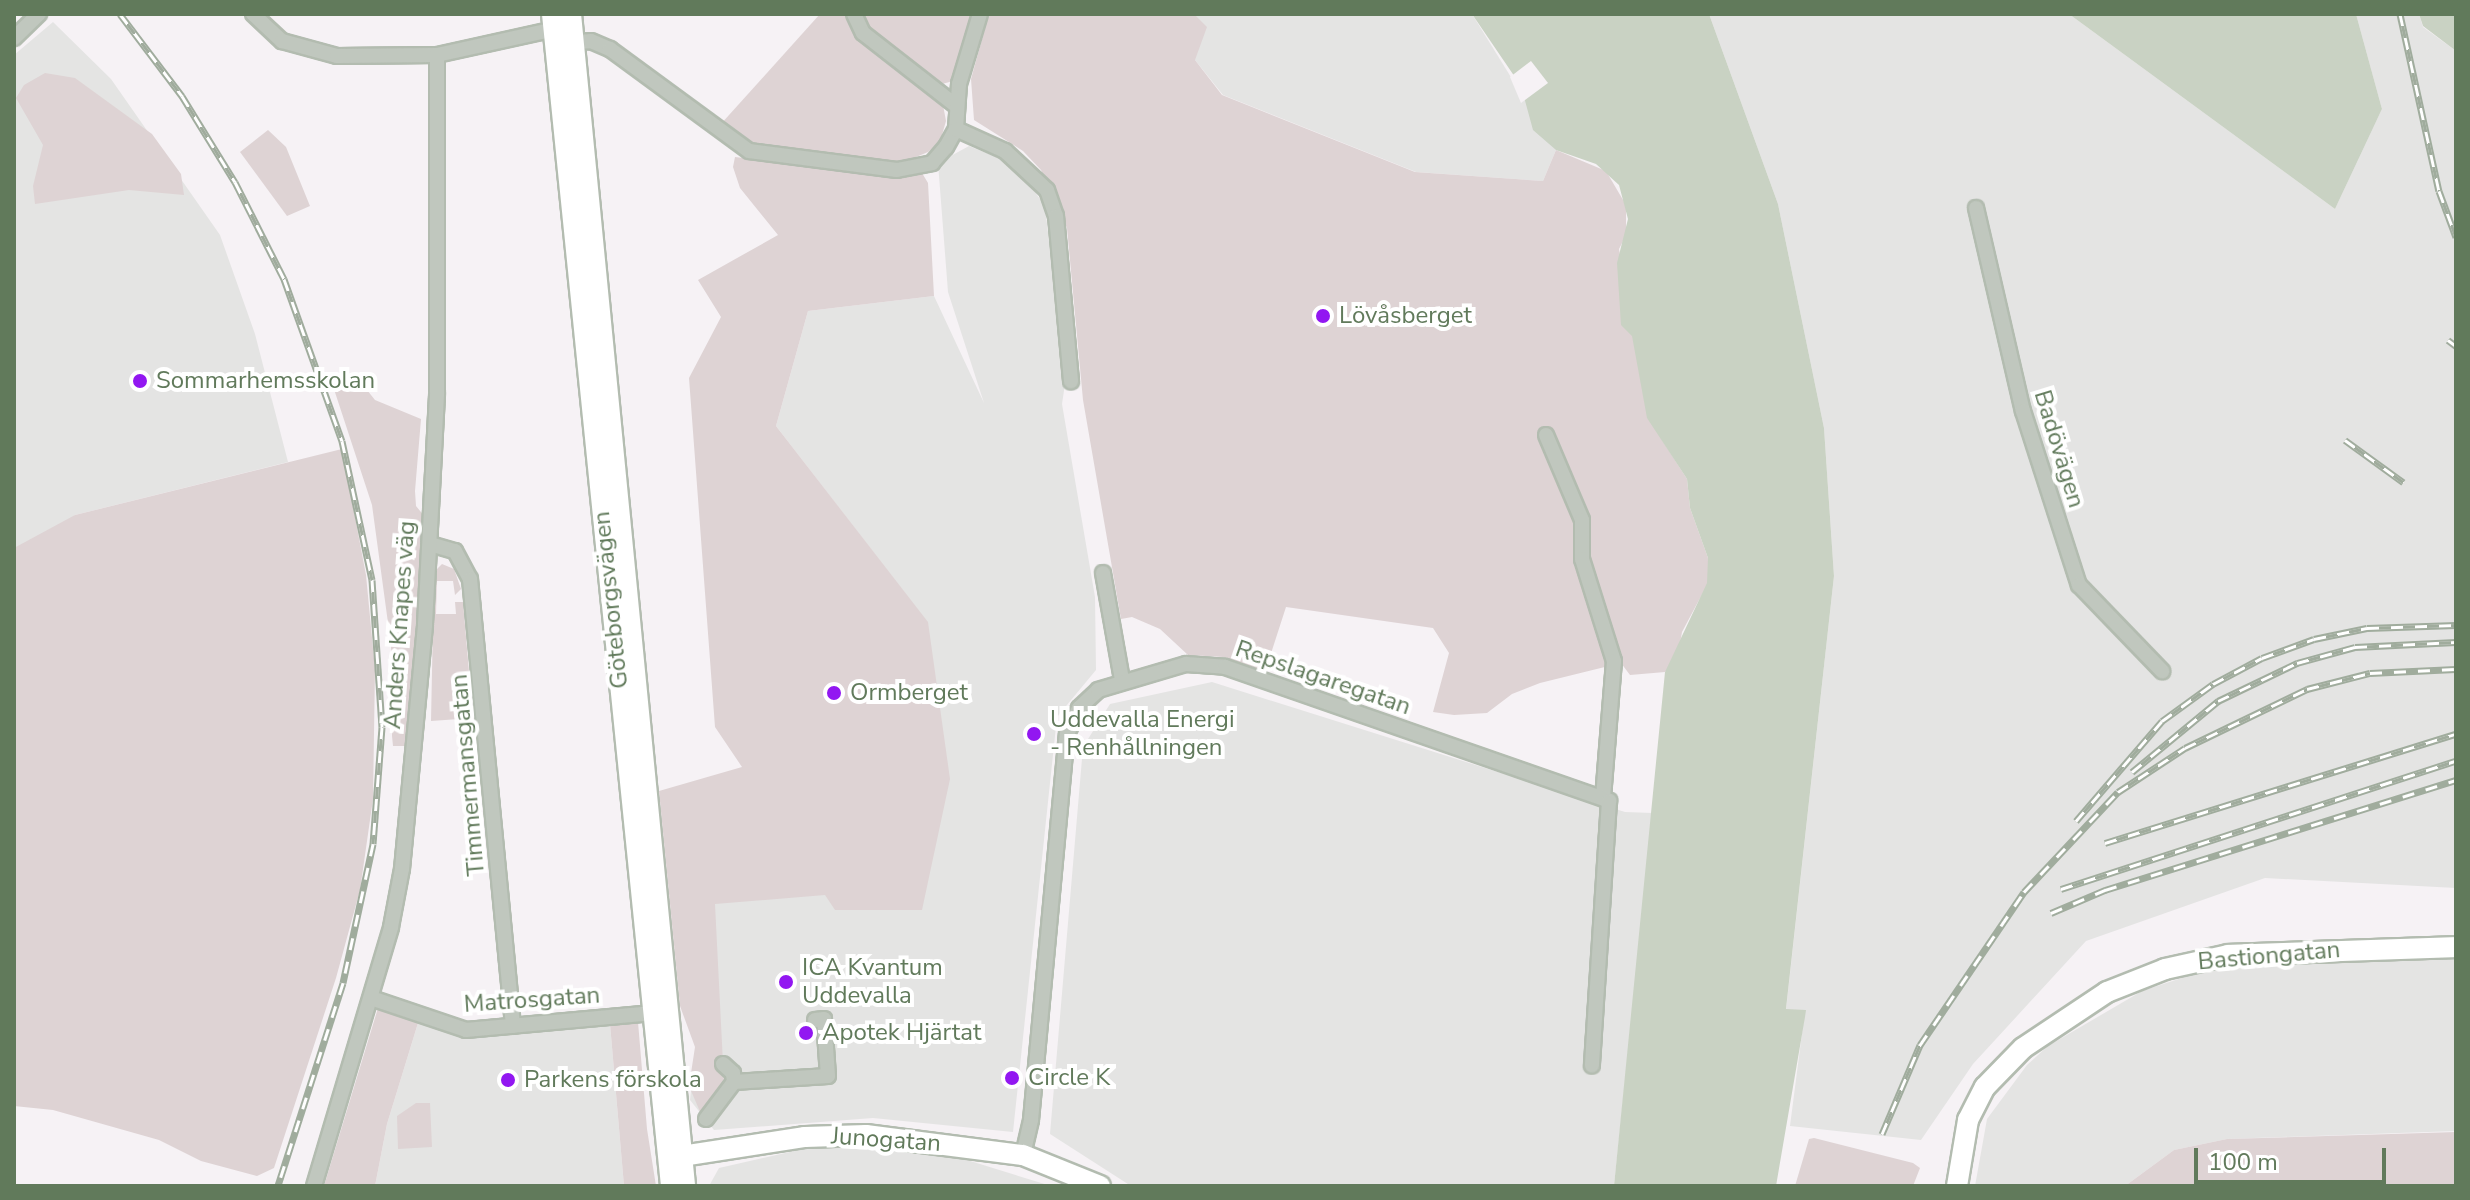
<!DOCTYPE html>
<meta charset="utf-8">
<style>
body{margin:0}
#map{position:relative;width:2470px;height:1200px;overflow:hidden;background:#f6f2f5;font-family:"Nunito Sans",sans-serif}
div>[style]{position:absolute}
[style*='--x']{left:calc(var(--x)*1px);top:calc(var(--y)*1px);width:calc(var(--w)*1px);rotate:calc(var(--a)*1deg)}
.built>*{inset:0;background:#e4e4e3}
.green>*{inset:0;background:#ded3d4}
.water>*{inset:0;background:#c9d2c3}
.pier>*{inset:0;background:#f6f2f5}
.roads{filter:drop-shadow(2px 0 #b3bcb0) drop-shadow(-2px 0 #b3bcb0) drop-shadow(0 2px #b3bcb0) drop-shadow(0 -2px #b3bcb0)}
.street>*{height:14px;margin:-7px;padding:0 7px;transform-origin:7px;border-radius:7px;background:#c0c7be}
.secondary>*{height:20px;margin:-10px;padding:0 10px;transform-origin:10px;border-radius:10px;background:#fff}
.rail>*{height:7px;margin-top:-3.5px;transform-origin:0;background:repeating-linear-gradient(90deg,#fff 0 12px,#a0ac9d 0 24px);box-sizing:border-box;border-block:2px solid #a0ac9d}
.dots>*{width:22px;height:22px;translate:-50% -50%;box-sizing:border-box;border:4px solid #fff;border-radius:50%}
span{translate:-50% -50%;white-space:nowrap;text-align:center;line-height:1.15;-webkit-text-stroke:8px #fff;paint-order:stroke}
.poi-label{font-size:24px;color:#617a5b}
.left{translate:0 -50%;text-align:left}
.street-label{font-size:24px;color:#617a5b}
.frame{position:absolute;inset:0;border:16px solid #617a5b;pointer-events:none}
.scale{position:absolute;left:2194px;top:1148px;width:192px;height:36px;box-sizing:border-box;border:4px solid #617a5b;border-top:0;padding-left:10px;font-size:24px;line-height:28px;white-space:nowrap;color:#617a5b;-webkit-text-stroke:6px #fff;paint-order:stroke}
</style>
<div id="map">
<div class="built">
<i style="clip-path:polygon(1185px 14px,1472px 14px,1556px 150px,1543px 181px,1416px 172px,1223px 95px,1195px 60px)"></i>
<i style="clip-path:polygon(1709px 14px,2069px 14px,2335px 209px,2382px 109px,2356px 14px,2419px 14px,2423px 27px,2456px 51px,2456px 888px,2265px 878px,2086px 941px,1973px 1064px,1921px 1140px,1790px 1126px,1805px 1010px,1786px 1010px,1834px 576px,1824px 428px,1778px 204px)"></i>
<i style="clip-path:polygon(53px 22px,111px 79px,220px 235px,255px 334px,288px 462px,75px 515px,14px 584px,14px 55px)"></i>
<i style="clip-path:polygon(969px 146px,1016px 165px,1045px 206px,1065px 384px,1062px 404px,1095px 597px,1096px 670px,1057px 717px,1013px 1132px,873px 1118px,714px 1130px,690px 1100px,696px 1043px,673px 885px,928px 623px,776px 426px,808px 311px,934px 296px,984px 403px,948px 292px,938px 163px)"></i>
<i style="clip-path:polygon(1212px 682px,1625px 812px,1653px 813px,1614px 1186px,1131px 1186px,1050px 1134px,1083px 747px,1110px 704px)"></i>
<i style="clip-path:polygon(2456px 958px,2456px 1131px,2227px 1139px,2174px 1150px,2125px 1186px,1975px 1186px,1987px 1119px,2027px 1065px,2048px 1046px,2142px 991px,2203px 971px,2267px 962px)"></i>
<i style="clip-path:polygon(418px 1023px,485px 1036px,610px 1024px,624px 1186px,375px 1186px,387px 1124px)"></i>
<i style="clip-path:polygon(859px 1145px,967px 1160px,1051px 1186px,709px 1186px,719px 1168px,803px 1149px)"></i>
</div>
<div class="green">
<i style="clip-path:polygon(820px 14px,848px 14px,943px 105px,946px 121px,940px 142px,928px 152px,899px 164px,751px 147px,720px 125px)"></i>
<i style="clip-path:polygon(859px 14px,972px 14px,953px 81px,935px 86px,908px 58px,868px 33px)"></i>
<i style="clip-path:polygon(989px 14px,1194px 14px,1207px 27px,1195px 60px,1222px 95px,1415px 172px,1543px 181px,1556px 150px,1606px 171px,1626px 205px,1626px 235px,1619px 249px,1635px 346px,1662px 440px,1687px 479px,1690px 508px,1708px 558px,1708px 583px,1682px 632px,1678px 655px,1665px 672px,1630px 675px,1621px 663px,1540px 683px,1512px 694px,1487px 713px,1454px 715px,1433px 712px,1449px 653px,1433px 628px,1286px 607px,1265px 672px,1223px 657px,1188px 655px,1160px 629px,1132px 617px,1121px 619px,1083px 400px,1067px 228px,1041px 170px,1023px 151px,974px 120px,971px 79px)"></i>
<i style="clip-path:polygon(45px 73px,75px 78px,152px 134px,181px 174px,184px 195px,129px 190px,35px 204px,33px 186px,43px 145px,16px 98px,24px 85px)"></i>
<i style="clip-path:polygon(268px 130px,286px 147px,310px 206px,287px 216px,240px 152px)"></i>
<i style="clip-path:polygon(735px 157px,897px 177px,922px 173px,928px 183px,934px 296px,808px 311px,776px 426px,928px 622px,950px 779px,922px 910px,835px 910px,825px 895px,715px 904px,724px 1083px,701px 1114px,689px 1086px,695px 1047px,680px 1006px,659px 791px,742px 767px,715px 727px,689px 378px,721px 317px,698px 280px,778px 235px,740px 188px,733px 167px)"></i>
<i style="clip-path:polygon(329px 374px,355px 375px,375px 400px,421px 419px,415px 491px,416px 506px,425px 517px,425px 545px,407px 746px,393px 746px,392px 736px,391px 645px,372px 505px)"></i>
<i style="clip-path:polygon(342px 449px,366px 575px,375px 669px,373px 799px,360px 890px,336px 978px,274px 1168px,257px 1176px,201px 1161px,159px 1140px,53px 1110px,14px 1106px,14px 548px,75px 515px)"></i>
<i style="clip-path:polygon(442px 564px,454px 569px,461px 589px,455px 595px,453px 581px,437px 581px,436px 614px,456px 614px,455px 602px,463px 602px,473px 718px,431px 721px,434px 572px)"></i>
<i style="clip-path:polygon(378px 1008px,418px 1023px,387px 1124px,375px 1186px,324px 1186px)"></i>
<i style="clip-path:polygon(638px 1022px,647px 1129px,656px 1186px,624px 1186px,610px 1024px)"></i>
<i style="clip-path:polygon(416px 1103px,430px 1103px,432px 1147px,398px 1149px,397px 1116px)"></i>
<i style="clip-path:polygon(2456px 1132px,2456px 1186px,2125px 1186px,2174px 1150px,2227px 1139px)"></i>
<i style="clip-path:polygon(1814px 1138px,1913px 1163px,1920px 1168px,1913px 1186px,1795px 1186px,1809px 1139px)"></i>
</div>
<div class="water">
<i style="clip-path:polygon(1472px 14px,1709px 14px,1778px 204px,1824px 428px,1834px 576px,1786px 1009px,1806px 1010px,1805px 1017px,1776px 1186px,1614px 1186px,1665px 672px,1707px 583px,1708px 558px,1690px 508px,1687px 479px,1647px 418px,1632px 336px,1621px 325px,1617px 263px,1628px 219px,1619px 185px,1596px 164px,1556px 150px,1533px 130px,1521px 86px)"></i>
<i style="clip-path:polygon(2069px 14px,2356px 14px,2382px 109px,2335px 209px)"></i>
<i style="clip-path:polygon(2419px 14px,2456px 14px,2456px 51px,2423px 26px)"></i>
</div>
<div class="pier">
<i style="clip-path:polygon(1531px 61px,1548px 83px,1521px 103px,1510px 77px)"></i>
</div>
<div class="roads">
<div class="street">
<i style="--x:253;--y:14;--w:40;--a:43"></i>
<i style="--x:282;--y:41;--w:57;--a:15.3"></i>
<i style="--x:337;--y:56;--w:100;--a:-0.6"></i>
<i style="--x:437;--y:55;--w:126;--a:-12.4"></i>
<i style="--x:854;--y:14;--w:21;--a:65"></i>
<i style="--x:863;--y:33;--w:117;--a:38"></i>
<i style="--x:14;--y:38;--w:35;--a:-44"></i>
<i style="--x:567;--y:42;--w:24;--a:-2"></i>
<i style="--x:591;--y:41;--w:21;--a:23"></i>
<i style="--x:610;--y:49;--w:172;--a:36.3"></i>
<i style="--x:749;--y:151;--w:149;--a:7.3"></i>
<i style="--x:897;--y:170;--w:36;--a:-11"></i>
<i style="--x:932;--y:163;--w:21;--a:-49"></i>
<i style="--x:946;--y:147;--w:21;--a:-61"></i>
<i style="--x:956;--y:129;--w:45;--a:-86.2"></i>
<i style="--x:959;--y:84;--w:73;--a:-73.3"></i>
<i style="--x:956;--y:129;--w:54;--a:24.2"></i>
<i style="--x:1005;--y:151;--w:57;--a:42.9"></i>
<i style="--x:1047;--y:190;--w:28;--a:71"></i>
<i style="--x:1056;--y:216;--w:166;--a:84.8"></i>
<i style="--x:1976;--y:208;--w:208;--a:77"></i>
<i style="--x:2023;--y:411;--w:183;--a:72.2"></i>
<i style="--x:2079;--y:585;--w:120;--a:46"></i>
<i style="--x:1546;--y:435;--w:92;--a:67"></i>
<i style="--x:1582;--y:520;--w:39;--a:90"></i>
<i style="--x:1582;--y:559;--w:107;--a:72.6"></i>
<i style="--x:1614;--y:661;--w:136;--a:94.6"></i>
<i style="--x:430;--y:544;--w:26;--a:16"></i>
<i style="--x:455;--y:551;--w:32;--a:62"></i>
<i style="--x:470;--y:579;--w:449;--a:84.5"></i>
<i style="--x:1103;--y:573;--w:109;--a:79.9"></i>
<i style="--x:371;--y:998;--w:100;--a:18.6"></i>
<i style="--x:466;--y:1030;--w:188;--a:-5.2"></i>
<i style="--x:723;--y:1064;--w:13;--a:42"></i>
<i style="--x:733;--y:1073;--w:9;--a:84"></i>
<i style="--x:706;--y:1119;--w:46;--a:-52.9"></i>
<i style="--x:734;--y:1082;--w:94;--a:-3.7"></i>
<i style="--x:828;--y:1076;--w:57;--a:-94"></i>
<i style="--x:824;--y:1019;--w:9;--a:174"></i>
<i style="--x:1023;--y:1155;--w:36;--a:-77"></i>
<i style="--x:1031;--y:1120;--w:388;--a:-84.7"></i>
<i style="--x:1067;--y:734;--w:29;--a:-65"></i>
<i style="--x:1079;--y:708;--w:26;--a:-43"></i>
<i style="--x:1098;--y:690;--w:92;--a:-16.5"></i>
<i style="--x:1186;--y:664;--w:39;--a:4"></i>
<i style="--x:1225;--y:667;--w:407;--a:19.2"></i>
<i style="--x:1609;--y:801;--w:265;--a:93.7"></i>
<i style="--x:314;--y:1186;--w:270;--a:-73.4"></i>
<i style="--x:391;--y:927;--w:59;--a:-79.3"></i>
<i style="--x:402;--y:869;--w:246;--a:-84.6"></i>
<i style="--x:425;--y:624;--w:232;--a:-87"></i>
<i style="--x:437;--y:392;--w:337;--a:-90"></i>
</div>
<div class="secondary">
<i style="--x:552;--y:14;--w:1178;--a:84.2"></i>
<i style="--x:571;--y:14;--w:1178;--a:84.44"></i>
<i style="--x:669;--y:1158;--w:138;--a:-8.8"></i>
<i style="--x:805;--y:1137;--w:61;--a:-1.9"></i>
<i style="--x:866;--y:1135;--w:158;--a:7.3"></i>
<i style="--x:1023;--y:1155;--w:83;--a:21.9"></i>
<i style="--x:1957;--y:1186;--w:67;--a:-80.5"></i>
<i style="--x:1968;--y:1120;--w:37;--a:-63"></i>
<i style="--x:1985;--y:1087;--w:54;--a:-45.7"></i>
<i style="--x:2023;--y:1048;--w:101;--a:-33.7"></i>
<i style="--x:2107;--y:992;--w:62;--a:-21.6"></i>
<i style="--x:2165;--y:969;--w:65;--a:-12.5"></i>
<i style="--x:2228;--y:955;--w:228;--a:-2"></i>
</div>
</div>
<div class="rail">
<i style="--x:120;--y:14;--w:103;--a:52.9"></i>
<i style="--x:182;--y:96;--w:101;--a:58.4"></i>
<i style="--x:235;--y:182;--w:109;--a:63.2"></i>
<i style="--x:284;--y:279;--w:172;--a:70.3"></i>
<i style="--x:342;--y:441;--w:142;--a:77.8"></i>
<i style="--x:372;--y:580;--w:147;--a:86.1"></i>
<i style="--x:382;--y:727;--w:117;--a:94.4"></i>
<i style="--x:373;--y:844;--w:142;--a:102.2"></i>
<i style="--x:343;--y:983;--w:213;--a:107.8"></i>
<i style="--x:2400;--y:14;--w:181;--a:77.6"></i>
<i style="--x:2439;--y:191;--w:49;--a:69.7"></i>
<i style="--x:2448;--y:340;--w:10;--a:37"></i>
<i style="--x:2345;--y:440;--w:72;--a:35.9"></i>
<i style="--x:2132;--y:772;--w:112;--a:-39.5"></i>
<i style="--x:2218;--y:701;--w:88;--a:-25.7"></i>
<i style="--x:2297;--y:663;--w:60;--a:-15.4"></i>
<i style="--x:2355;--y:647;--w:101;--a:-2.8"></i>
<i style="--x:2076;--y:821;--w:132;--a:-49.3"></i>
<i style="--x:2162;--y:721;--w:63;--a:-36"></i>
<i style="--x:2213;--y:684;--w:55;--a:-28"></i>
<i style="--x:2262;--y:658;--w:55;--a:-20.1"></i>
<i style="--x:2314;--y:639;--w:54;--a:-11.7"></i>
<i style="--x:2367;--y:628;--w:89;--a:-1.9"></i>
<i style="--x:2105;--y:843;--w:368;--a:-17.3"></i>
<i style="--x:2061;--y:889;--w:415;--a:-18"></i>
<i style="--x:2051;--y:913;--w:59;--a:-23.1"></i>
<i style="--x:2105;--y:890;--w:368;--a:-17.4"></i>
<i style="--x:1882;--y:1134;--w:97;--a:-66.9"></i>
<i style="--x:1920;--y:1045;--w:185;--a:-55.8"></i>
<i style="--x:2024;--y:892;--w:137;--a:-46.8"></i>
<i style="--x:2118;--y:792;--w:80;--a:-33.3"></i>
<i style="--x:2185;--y:748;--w:136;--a:-25.8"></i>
<i style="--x:2307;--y:689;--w:65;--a:-14.3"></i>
<i style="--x:2370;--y:673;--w:86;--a:-2.7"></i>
</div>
<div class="dots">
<i style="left:1323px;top:316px;background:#9217f1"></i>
<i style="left:140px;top:381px;background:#9217f1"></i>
<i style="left:834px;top:693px;background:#9217f1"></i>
<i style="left:1034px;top:734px;background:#9217f1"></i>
<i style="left:786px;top:982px;background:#9217f1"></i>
<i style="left:806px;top:1033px;background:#9217f1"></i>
<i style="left:1012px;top:1078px;background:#9217f1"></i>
<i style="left:508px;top:1080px;background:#9217f1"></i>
</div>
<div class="poi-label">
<span class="left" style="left:1339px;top:316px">Lövåsberget</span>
<span class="left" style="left:156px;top:381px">Sommarhemsskolan</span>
<span class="left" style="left:850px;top:693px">Ormberget</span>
<span class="left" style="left:1050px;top:734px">Uddevalla Energi<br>- Renhållningen</span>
<span class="left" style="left:802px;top:982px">ICA Kvantum<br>Uddevalla</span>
<span class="left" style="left:822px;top:1033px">Apotek Hjärtat</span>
<span class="left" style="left:1028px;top:1078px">Circle K</span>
<span class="left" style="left:524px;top:1080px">Parkens förskola</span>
</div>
<div class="street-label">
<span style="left:2059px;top:449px;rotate:73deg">Badövägen</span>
<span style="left:611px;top:600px;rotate:-96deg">Göteborgsvägen</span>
<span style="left:400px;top:625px;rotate:-86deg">Anders Knapes väg</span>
<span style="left:1323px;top:678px;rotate:19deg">Repslagaregatan</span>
<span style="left:468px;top:775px;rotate:-95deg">Timmermansgatan</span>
<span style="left:2269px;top:956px;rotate:-5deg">Bastiongatan</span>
<span style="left:532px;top:1000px;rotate:-4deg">Matrosgatan</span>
<span style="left:886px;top:1140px;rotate:4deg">Junogatan</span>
</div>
<div class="frame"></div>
<div class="scale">100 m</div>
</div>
